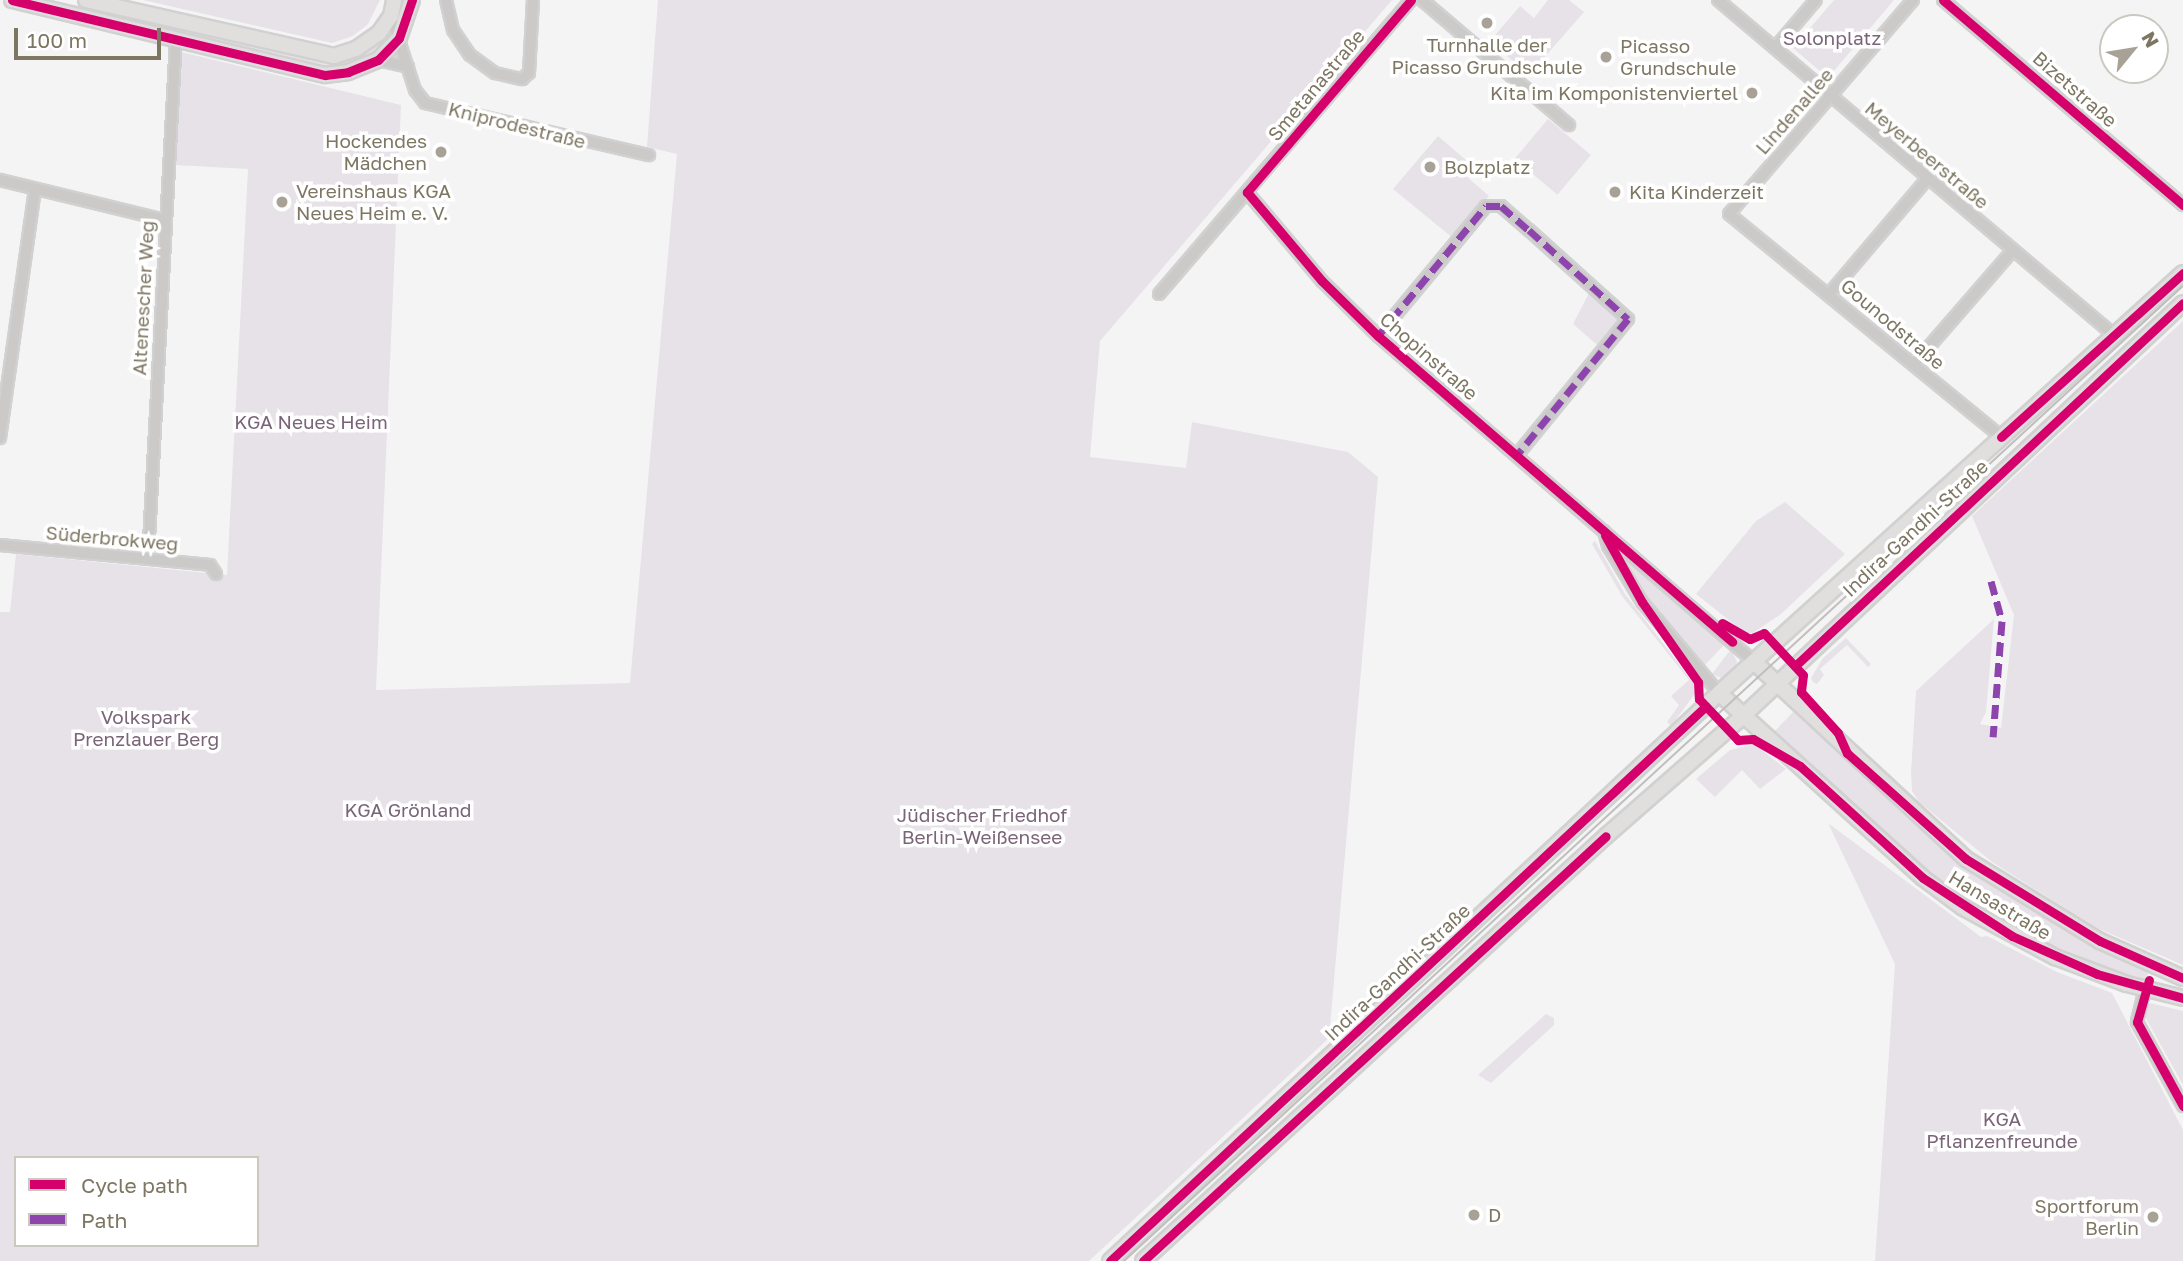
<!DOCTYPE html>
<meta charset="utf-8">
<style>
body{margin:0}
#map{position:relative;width:2183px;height:1261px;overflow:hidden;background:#f4f4f5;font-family:"Golos Text",sans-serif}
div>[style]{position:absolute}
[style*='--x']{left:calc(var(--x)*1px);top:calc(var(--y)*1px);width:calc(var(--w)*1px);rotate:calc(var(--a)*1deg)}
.green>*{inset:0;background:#e7e2e8;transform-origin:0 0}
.roads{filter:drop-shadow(2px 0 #d2d1d1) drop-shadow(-2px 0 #d2d1d1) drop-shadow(0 2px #d2d1d1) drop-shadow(0 -2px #d2d1d1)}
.minor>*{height:10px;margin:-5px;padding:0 5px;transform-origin:5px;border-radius:5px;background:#cbcac9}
.major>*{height:14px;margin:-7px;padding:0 7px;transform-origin:7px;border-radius:7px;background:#e0dfde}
.tram>*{height:2px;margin:-1px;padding:0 1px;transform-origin:1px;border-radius:1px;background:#c0bfbe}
.quiet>*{height:7px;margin-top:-3.5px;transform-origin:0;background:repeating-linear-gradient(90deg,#8e44ad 0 14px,transparent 0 21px)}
.cycleway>*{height:9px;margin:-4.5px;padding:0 4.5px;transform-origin:4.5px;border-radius:4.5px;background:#d6006c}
.dots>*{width:19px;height:19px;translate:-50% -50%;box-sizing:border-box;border:4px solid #fff;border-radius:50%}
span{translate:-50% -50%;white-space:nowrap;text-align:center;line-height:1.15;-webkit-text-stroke:7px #fff;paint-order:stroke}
.park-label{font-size:19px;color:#7a6478}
.poi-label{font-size:19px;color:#7d7662}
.left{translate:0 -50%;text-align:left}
.right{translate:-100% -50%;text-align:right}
.street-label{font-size:19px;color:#7d7662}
.legend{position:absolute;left:14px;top:1156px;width:245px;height:91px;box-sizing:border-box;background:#fff;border:2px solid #cbc8c0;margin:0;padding:9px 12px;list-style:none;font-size:21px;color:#7d7662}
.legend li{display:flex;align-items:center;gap:14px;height:35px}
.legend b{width:35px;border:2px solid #cbc8c0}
.north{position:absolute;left:2099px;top:14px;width:70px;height:70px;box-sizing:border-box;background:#fff;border:2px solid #cbc8c0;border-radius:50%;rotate:60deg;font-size:19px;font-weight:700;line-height:28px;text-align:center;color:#7d7662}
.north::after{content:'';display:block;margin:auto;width:24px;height:32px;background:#a7a295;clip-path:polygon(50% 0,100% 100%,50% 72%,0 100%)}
.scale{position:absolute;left:14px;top:28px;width:147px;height:32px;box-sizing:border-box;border:4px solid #7d7662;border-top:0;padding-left:9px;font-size:21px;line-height:24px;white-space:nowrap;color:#7d7662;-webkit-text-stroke:5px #fff;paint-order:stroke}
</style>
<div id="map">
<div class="green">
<i style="clip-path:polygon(37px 0,110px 10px,324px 61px,357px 55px,376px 44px,390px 26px,393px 37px,371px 57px,345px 67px,324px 68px)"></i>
<i style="clip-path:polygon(143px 0,380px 0,368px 24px,353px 36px,332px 43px)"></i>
<i style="clip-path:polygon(evenodd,658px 0,1392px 0,1100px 341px,1090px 457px,1186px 468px,1192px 422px,1348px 452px,1378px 477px,1329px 1038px,1089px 1261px,0 1261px,0 612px,10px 612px,16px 554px,227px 575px,248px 169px,175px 165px,181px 52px,401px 105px,376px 690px,630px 683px,677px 154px,647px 147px,658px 0,16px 1158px,257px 1158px,257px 1245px,16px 1245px,16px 1158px)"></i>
<i style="clip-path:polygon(1548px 0,1569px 0,1584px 12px,1529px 75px,1490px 41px,1520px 6px,1534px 18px)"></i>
<i style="clip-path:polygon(1834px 0,1894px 0,1828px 78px,1793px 48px)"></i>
<i style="left:1548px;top:119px;width:56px;height:52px;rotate:40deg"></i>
<i style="clip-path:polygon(1438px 136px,1466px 160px,1470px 171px,1466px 176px,1489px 196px,1454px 239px,1393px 189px)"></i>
<i style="clip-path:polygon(1591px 289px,1620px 319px,1602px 349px,1573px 324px)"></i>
<i style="clip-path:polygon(2183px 321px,2183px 965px,2097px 928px,1992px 862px,1919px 802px,1912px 791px,1911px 773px,1916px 691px,1994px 619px,1986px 712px,1980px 724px,2001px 728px,2014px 615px,1972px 516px)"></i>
<i style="clip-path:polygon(1785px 502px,1845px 554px,1781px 614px,1753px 633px,1745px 633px,1696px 594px,1756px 521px)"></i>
<i style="clip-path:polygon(1595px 541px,1625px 594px,1676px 660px,1695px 686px,1697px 691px,1671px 726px,1667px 722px,1679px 705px,1671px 696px,1689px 680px,1622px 596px,1592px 544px)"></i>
<i style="clip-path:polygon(1623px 555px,1726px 643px,1704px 666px,1642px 594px,1621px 559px)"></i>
<i style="clip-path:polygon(1846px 638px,1871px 664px,1868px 667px,1847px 645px,1820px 669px,1824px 675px,1817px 684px,1813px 682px,1811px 678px,1823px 658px)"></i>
<i style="clip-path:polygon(1731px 649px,1737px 662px,1734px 670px,1721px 678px,1712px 674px)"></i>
<i style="clip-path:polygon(1793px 712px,1934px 840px,1991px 883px,2072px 933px,2149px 971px,2145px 983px,2052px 951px,1961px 899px,1924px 870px,1773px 733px)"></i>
<i style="clip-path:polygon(1754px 744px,1786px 769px,1760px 789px,1742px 770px,1715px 797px,1696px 779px,1730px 750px)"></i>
<i style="clip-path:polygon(1828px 823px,1981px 937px,1987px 936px,2057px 972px,2112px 993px,2183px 1130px,2183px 1261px,1875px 1261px,1895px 964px)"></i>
<i style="clip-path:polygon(2150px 1003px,2183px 1011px,2183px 1085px,2143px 1013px)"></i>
<i style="clip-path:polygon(1546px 1014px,1554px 1018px,1554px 1025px,1491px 1083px,1478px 1075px)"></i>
</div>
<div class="roads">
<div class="minor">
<i style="--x:446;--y:0;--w:31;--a:77"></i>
<i style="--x:453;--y:30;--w:30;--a:56"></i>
<i style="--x:470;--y:55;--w:31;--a:36"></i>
<i style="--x:495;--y:73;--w:28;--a:13"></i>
<i style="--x:522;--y:79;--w:9;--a:-41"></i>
<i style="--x:529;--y:73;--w:73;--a:-86.9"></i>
<i style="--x:1422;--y:0;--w:193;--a:40.4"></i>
<i style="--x:1718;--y:0;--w:519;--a:40.23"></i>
<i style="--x:1913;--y:0;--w:282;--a:130.7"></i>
<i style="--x:1729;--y:214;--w:352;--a:39.3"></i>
<i style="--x:1943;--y:0;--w:316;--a:40.5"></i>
<i style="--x:391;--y:16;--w:78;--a:72"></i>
<i style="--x:415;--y:90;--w:16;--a:52"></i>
<i style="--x:425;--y:103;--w:230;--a:13.1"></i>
<i style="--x:1775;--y:48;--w:63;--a:-49.5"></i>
<i style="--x:378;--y:60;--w:31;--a:13"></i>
<i style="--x:0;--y:180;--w:169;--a:13.7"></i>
<i style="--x:1247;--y:192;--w:116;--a:49.9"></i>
<i style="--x:1322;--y:281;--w:78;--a:44.5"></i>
<i style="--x:1378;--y:336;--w:498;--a:40.9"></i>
<i style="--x:1830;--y:293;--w:151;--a:-49.6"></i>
<i style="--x:1159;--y:294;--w:387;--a:-49.4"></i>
<i style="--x:1378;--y:336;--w:169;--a:-50.3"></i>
<i style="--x:1486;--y:206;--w:15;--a:0"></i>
<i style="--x:1501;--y:206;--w:37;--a:41"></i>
<i style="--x:1529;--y:230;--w:133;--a:42"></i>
<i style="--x:1628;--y:319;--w:176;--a:129.2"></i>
<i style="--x:1914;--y:364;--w:151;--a:-49"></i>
<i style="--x:0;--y:438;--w:251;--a:-82"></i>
<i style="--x:1604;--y:531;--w:16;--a:75"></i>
<i style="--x:1608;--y:546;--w:66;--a:58.7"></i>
<i style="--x:1642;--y:602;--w:119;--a:49.8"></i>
<i style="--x:0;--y:545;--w:211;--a:5.4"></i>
<i style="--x:210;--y:565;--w:11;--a:56"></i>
<i style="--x:148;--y:559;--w:521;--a:-86.92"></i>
<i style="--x:2145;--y:989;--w:34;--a:104"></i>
<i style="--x:2137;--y:1022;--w:96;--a:61.3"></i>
</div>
<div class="major">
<i style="--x:12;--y:0;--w:322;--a:13.5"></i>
<i style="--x:325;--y:75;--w:23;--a:-7"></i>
<i style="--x:348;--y:72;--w:32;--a:-22"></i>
<i style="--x:378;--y:60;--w:30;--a:-46"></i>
<i style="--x:399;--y:38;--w:40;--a:-71.1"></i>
<i style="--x:86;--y:0;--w:254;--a:12.7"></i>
<i style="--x:334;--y:56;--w:23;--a:-18"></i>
<i style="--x:356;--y:49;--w:28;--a:-35"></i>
<i style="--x:379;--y:33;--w:21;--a:-55"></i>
<i style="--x:391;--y:16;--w:16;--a:-79"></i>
<i style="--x:1754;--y:662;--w:289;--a:42.9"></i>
<i style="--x:1966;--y:859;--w:157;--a:31.5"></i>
<i style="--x:2100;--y:941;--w:91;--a:24"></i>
<i style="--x:1719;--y:693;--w:275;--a:42.2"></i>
<i style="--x:1923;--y:878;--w:49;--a:36.6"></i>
<i style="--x:1962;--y:907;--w:106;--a:28.3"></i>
<i style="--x:2055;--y:957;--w:77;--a:20.6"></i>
<i style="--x:2127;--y:984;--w:58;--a:14"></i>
<i style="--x:1110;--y:1261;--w:833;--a:-43"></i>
<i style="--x:1719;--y:693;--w:626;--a:-42.15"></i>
<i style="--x:1143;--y:1261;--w:628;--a:-42.55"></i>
<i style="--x:1606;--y:836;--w:182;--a:-41.2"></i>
<i style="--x:1743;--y:716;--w:603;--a:-43.19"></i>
</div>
</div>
<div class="tram">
<i style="--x:1124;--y:1261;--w:1439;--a:-42.64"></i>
</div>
<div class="quiet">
<i style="--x:1378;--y:336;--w:169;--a:-50.3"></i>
<i style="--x:1486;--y:206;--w:15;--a:0"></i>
<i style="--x:1501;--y:206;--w:37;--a:41"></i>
<i style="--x:1529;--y:230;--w:133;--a:42"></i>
<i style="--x:1628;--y:319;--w:176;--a:129.2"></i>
<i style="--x:1991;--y:581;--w:41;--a:74.6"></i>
<i style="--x:2002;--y:621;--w:116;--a:94.4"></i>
</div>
<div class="cycleway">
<i style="--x:12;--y:0;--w:322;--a:13.5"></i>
<i style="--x:325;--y:75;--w:23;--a:-7"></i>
<i style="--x:348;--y:72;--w:32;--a:-22"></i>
<i style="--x:378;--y:60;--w:30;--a:-46"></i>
<i style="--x:399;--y:38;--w:40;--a:-71.1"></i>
<i style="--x:1411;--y:0;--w:253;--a:130.5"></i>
<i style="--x:1247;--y:192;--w:116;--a:49.9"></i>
<i style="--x:1322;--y:281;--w:78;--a:44.5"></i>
<i style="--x:1378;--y:336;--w:468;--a:40.8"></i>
<i style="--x:1943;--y:0;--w:316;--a:40.5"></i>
<i style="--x:2001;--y:437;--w:245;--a:-42"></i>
<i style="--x:1605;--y:535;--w:77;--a:61.1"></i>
<i style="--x:1642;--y:602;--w:98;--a:55"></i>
<i style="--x:1698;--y:682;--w:17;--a:87"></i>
<i style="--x:1699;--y:699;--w:57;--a:46.4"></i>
<i style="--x:1738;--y:740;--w:15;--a:-4"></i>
<i style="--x:1753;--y:739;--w:54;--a:29.9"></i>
<i style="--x:1800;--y:766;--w:166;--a:42.3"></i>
<i style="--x:1923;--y:878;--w:106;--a:33.1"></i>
<i style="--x:2012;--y:936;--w:93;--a:24.1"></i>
<i style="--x:2097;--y:974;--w:89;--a:15.6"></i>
<i style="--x:1722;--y:623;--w:32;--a:30"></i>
<i style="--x:1750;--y:639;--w:15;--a:-23"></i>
<i style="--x:1764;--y:633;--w:57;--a:47.1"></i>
<i style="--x:1803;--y:675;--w:17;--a:97"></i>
<i style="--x:1801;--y:692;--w:55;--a:47.9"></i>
<i style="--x:1838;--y:733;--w:22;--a:66"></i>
<i style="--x:1847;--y:753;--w:159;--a:41.7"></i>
<i style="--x:1966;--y:859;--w:157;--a:31.5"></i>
<i style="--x:2100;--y:941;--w:91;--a:24"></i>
<i style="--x:1795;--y:666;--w:531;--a:-43.09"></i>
<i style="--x:2149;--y:980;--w:44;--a:105.9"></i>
<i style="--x:2137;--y:1022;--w:96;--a:61.3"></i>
<i style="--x:1110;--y:1261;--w:814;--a:-42.96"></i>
<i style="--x:1143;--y:1261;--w:628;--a:-42.55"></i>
</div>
<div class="dots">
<i style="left:1487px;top:23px;background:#a7a295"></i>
<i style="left:1606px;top:57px;background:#a7a295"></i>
<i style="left:1752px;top:93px;background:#a7a295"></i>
<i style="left:441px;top:152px;background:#a7a295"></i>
<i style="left:1430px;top:167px;background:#a7a295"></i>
<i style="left:1615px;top:192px;background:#a7a295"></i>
<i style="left:282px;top:202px;background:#a7a295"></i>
<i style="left:1474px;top:1215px;background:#a7a295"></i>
<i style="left:2153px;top:1217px;background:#a7a295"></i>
</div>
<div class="park-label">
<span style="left:1832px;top:38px">Solonplatz</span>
<span style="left:311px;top:422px">KGA Neues Heim</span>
<span style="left:146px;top:728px">Volkspark<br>Prenzlauer Berg</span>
<span style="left:408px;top:810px">KGA Grönland</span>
<span style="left:982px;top:826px">Jüdischer Friedhof<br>Berlin-Weißensee</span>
<span style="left:2002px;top:1130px">KGA<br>Pflanzenfreunde</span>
</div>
<div class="poi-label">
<span style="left:1487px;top:56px">Turnhalle der<br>Picasso Grundschule</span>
<span class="left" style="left:1620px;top:57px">Picasso<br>Grundschule</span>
<span class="right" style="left:1738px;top:93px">Kita im Komponistenviertel</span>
<span class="right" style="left:427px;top:152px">Hockendes<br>Mädchen</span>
<span class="left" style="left:1444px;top:167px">Bolzplatz</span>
<span class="left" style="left:296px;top:202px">Vereinshaus KGA<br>Neues Heim e. V.</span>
<span class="left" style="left:1629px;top:192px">Kita Kinderzeit</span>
<span class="right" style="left:2139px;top:1217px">Sportforum<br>Berlin</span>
<span class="left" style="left:1488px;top:1215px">D</span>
</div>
<div class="street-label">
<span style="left:1316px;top:85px;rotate:-50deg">Smetanastraße</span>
<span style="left:2075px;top:89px;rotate:41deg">Bizetstraße</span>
<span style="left:1794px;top:111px;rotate:-49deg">Lindenallee</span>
<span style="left:517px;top:125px;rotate:14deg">Kniprodestraße</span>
<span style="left:1927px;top:155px;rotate:40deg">Meyerbeerstraße</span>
<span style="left:143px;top:298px;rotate:-87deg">Altenescher Weg</span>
<span style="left:1893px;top:324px;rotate:40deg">Gounodstraße</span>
<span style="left:1429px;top:356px;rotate:41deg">Chopinstraße</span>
<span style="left:1915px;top:528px;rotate:-43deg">Indira-Gandhi-Straße</span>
<span style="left:112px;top:538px;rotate:5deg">Süderbrokweg</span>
<span style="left:2000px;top:905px;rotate:31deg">Hansastraße</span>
<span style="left:1397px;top:972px;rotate:-43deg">Indira-Gandhi-Straße</span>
</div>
<ul class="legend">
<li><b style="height:9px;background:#d6006c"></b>Cycle path</li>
<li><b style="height:9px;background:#8e44ad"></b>Path</li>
</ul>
<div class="north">N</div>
<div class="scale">100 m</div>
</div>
